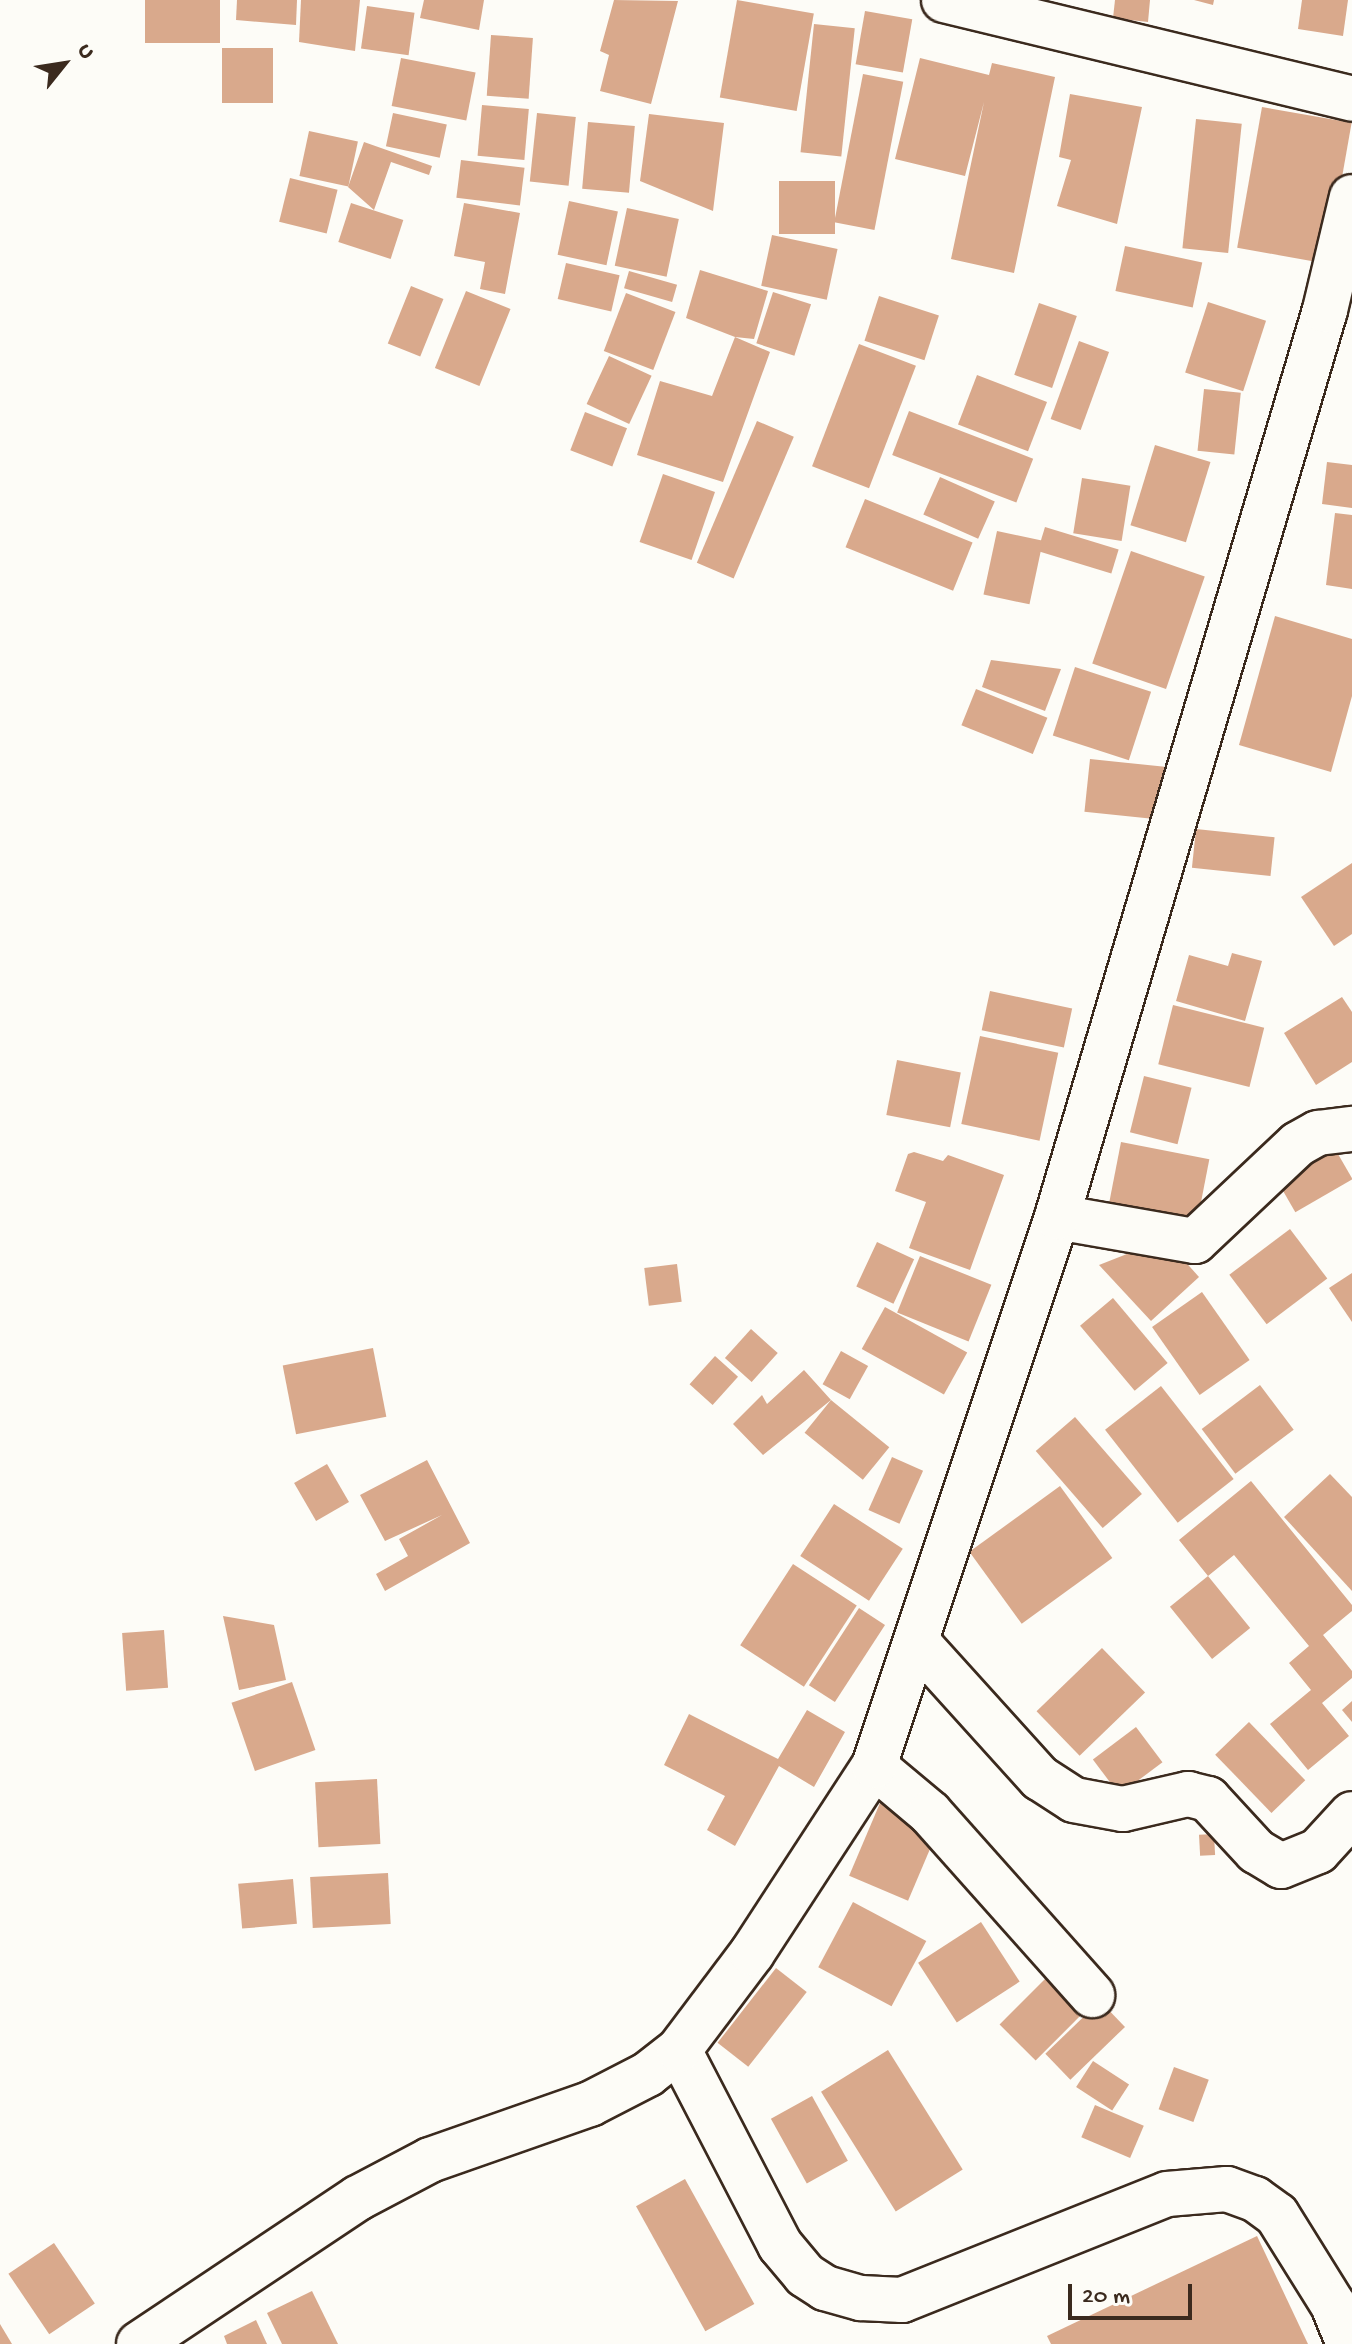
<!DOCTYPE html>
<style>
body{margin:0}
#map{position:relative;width:1352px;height:2344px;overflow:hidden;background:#fdfcf7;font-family:"Gochi Hand",sans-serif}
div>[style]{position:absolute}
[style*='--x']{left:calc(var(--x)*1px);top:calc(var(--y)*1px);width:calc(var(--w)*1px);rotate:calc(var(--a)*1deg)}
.building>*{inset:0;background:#d9a98c;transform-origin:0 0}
.roads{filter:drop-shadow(2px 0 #3b2a1e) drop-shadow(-2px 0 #3b2a1e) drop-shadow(0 2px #3b2a1e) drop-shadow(0 -2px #3b2a1e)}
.minor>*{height:44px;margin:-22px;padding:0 22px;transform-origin:22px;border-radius:22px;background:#fdfcf7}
.major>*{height:44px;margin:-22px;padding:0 22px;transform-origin:22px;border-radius:22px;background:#fdfcf7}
span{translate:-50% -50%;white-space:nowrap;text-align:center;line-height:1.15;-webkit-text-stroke:7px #fdfcf7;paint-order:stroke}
.north{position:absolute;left:24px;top:24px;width:80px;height:80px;-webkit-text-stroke:6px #fdfcf7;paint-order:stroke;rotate:60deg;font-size:22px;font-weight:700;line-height:32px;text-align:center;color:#3b2a1e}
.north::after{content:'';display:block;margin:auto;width:28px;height:36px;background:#3b2a1e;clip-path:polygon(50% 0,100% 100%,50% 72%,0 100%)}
.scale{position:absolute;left:1068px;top:2284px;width:124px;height:36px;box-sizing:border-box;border:4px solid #3b2a1e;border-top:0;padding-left:10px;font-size:24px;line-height:28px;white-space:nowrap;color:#3b2a1e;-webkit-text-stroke:6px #fdfcf7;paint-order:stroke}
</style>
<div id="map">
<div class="building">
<i style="left:145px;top:0;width:75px;height:43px"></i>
<i style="clip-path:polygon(237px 0,297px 0,296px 25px,236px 20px)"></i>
<i style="clip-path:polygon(301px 0,360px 0,355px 51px,299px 42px)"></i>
<i style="clip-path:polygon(424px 0,484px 0,479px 30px,420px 18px)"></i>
<i style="clip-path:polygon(614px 0,678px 1px,651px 104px,600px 91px,609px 55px,600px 51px)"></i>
<i style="left:737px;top:0;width:78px;height:99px;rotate:10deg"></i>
<i style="clip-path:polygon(1115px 0,1150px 0,1148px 22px,1113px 18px)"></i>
<i style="clip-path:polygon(1194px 0,1214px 0,1213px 5px)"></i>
<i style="clip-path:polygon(1302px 0,1348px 0,1343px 36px,1298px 29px)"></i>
<i style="left:367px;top:6px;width:48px;height:43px;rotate:8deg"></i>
<i style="left:865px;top:11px;width:48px;height:54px;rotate:10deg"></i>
<i style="left:814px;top:24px;width:41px;height:129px;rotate:6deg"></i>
<i style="left:491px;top:35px;width:42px;height:61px;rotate:4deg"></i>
<i style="left:222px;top:48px;width:51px;height:55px"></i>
<i style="left:401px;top:58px;width:76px;height:49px;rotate:11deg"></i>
<i style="clip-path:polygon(920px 58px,989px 75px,992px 63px,1055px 77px,1014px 273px,951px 259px,984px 102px,965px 176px,895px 159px)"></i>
<i style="left:863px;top:74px;width:41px;height:151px;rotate:11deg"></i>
<i style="clip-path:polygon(1070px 94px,1142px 107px,1117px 224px,1057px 206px,1071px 160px,1059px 157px)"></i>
<i style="left:482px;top:105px;width:47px;height:51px;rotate:5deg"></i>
<i style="left:1262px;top:107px;width:91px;height:143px;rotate:10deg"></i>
<i style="left:393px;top:113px;width:55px;height:34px;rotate:12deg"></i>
<i style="left:537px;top:113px;width:39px;height:69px;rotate:6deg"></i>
<i style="clip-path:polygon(649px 114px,724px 123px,713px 211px,640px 181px)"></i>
<i style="left:1196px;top:119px;width:46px;height:130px;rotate:6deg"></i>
<i style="left:588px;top:122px;width:47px;height:67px;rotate:5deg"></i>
<i style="left:309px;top:131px;width:50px;height:46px;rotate:12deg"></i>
<i style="clip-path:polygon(364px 142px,432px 166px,429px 175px,391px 162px,374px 210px,348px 187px)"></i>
<i style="left:461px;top:160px;width:64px;height:38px;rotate:7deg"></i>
<i style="left:290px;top:178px;width:49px;height:45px;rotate:14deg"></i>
<i style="left:835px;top:181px;width:53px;height:56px;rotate:90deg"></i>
<i style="left:569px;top:201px;width:50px;height:55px;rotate:12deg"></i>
<i style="left:351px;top:203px;width:55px;height:41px;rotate:18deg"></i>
<i style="clip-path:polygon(464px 203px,520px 213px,505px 294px,480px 289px,485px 262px,454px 256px)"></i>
<i style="left:627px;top:208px;width:53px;height:59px;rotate:12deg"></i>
<i style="left:772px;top:235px;width:67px;height:52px;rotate:12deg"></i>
<i style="left:1125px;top:246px;width:79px;height:46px;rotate:12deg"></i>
<i style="left:566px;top:263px;width:55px;height:37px;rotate:13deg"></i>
<i style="clip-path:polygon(700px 270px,768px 291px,754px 339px,735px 337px,686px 318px)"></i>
<i style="left:629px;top:271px;width:50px;height:18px;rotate:16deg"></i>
<i style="left:411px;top:286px;width:35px;height:62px;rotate:22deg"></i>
<i style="left:466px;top:291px;width:48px;height:83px;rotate:22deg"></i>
<i style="left:773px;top:292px;width:40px;height:54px;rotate:18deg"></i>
<i style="left:626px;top:293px;width:53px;height:62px;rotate:21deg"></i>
<i style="left:879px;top:296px;width:63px;height:47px;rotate:18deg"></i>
<i style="left:1208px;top:302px;width:61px;height:74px;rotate:18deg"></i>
<i style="left:1039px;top:303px;width:40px;height:76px;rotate:19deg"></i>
<i style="clip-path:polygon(735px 337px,770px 352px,723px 482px,637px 455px,660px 381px,712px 396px)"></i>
<i style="left:1079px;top:341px;width:32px;height:83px;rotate:20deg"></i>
<i style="left:859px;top:344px;width:61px;height:131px;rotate:21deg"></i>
<i style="left:609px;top:356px;width:47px;height:53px;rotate:25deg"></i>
<i style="left:977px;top:375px;width:75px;height:53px;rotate:21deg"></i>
<i style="left:1204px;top:389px;width:37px;height:62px;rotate:6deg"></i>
<i style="left:909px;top:411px;width:133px;height:47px;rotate:21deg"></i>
<i style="left:585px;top:412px;width:45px;height:41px;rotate:21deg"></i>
<i style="left:757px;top:421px;width:40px;height:154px;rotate:23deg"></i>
<i style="left:1155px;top:445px;width:58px;height:84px;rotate:17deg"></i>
<i style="clip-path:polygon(1327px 462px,1352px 465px,1352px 508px,1322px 504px)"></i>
<i style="left:663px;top:474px;width:55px;height:72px;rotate:19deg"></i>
<i style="left:940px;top:477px;width:60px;height:41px;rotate:24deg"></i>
<i style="left:1082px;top:478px;width:49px;height:56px;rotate:9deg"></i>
<i style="left:865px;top:499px;width:116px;height:52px;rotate:22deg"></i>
<i style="clip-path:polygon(1335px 513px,1352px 515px,1352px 589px,1326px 585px)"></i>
<i style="left:1045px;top:527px;width:77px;height:25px;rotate:17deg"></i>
<i style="left:997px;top:531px;width:47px;height:65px;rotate:12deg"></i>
<i style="left:1131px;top:551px;width:78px;height:119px;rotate:19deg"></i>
<i style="clip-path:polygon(1275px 616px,1352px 639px,1352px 696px,1331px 772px,1239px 745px)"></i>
<i style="clip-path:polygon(991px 660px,1061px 669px,1045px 711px,982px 687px)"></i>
<i style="left:1075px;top:667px;width:80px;height:72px;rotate:18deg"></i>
<i style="left:976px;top:689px;width:77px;height:39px;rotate:22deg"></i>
<i style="left:1090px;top:759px;width:80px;height:53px;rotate:6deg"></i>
<i style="left:1196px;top:829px;width:79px;height:39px;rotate:6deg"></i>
<i style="clip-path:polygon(1352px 863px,1352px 934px,1334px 946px,1301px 897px)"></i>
<i style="clip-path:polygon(1232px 953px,1262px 961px,1245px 1021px,1176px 1001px,1189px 955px,1228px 966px)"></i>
<i style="left:990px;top:991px;width:84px;height:40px;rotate:12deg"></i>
<i style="clip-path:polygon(1342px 997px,1352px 1012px,1352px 1062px,1316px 1085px,1284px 1033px)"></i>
<i style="left:1173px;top:1005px;width:94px;height:61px;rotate:14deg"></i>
<i style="left:980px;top:1036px;width:80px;height:90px;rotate:12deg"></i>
<i style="left:897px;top:1060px;width:65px;height:56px;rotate:11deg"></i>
<i style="left:1144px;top:1076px;width:49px;height:58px;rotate:14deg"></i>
<i style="left:1327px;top:1135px;width:51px;height:66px;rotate:60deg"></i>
<i style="left:1121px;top:1142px;width:90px;height:79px;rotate:11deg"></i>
<i style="clip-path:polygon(914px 1152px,943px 1161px,948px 1155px,1004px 1175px,970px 1270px,909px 1248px,926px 1202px,895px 1191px,908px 1154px)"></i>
<i style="left:1290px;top:1229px;width:62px;height:76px;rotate:53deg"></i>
<i style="clip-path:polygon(1165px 1239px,1199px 1277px,1151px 1321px,1099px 1265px)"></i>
<i style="left:877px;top:1242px;width:41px;height:49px;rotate:25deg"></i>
<i style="left:920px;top:1256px;width:77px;height:61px;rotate:22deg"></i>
<i style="left:677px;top:1264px;width:38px;height:33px;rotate:83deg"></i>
<i style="clip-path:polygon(1352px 1273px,1352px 1322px,1329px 1288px)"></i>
<i style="left:1202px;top:1292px;width:83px;height:61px;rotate:55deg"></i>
<i style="left:1113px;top:1298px;width:85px;height:43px;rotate:50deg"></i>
<i style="left:885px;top:1307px;width:94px;height:48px;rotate:29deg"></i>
<i style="left:751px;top:1329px;width:36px;height:39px;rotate:42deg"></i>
<i style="left:373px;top:1348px;width:70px;height:92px;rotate:79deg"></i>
<i style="left:841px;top:1351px;width:31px;height:38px;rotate:29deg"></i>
<i style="left:715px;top:1356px;width:31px;height:38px;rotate:42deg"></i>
<i style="clip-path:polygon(804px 1370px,831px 1400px,763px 1455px,733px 1424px,762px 1395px,767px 1404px)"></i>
<i style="left:1260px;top:1385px;width:56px;height:73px;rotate:53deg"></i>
<i style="left:1161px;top:1386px;width:118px;height:71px;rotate:52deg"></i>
<i style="left:831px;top:1400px;width:75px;height:42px;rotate:39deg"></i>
<i style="left:1075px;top:1417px;width:102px;height:52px;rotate:49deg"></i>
<i style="left:892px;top:1457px;width:34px;height:58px;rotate:24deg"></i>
<i style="clip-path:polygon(427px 1460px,470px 1543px,385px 1591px,376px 1574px,408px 1556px,399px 1539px,442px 1515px,385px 1541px,360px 1495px)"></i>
<i style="left:327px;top:1464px;width:44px;height:38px;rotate:60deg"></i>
<i style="clip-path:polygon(1330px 1474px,1352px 1497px,1352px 1591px,1284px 1517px)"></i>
<i style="clip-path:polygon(1251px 1481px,1352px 1605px,1352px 1611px,1323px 1635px,1352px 1671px,1352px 1678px,1322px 1703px,1349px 1736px,1308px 1770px,1270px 1724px,1311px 1690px,1289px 1663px,1309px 1646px,1234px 1555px,1208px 1576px,1179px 1540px)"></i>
<i style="left:1060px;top:1486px;width:89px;height:112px;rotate:54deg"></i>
<i style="left:834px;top:1504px;width:82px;height:62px;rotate:33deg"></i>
<i style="left:793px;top:1564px;width:76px;height:97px;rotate:33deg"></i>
<i style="left:1208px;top:1576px;width:67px;height:49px;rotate:51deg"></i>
<i style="left:859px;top:1608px;width:31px;height:92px;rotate:33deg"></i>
<i style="clip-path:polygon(223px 1616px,274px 1625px,286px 1680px,239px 1690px)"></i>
<i style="left:164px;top:1630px;width:58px;height:42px;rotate:86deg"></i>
<i style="left:1102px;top:1648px;width:62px;height:91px;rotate:46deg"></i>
<i style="left:292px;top:1682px;width:72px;height:64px;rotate:71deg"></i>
<i style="clip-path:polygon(1352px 1701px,1352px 1722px,1342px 1710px)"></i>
<i style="clip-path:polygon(807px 1710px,845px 1732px,814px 1787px,779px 1766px,735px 1846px,707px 1830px,725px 1796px,664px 1765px,689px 1714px,778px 1759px)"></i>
<i style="left:1249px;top:1722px;width:81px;height:47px;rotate:46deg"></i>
<i style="left:1136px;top:1727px;width:44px;height:54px;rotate:53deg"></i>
<i style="left:377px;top:1779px;width:65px;height:62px;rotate:87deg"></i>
<i style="left:880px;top:1803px;width:64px;height:79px;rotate:23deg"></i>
<i style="left:1214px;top:1834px;width:21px;height:15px;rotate:87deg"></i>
<i style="left:388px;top:1873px;width:51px;height:78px;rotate:87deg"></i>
<i style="left:293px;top:1879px;width:45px;height:55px;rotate:85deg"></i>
<i style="left:853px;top:1902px;width:83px;height:74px;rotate:28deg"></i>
<i style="left:981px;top:1922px;width:71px;height:75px;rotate:57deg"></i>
<i style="left:776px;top:1968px;width:39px;height:95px;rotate:38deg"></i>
<i style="left:1054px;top:1970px;width:51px;height:77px;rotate:45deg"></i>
<i style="left:1100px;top:2001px;width:36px;height:76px;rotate:46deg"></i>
<i style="left:888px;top:2050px;width:141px;height:79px;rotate:58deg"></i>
<i style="left:1093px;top:2061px;width:43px;height:31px;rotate:33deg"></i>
<i style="left:1174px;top:2067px;width:37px;height:45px;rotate:20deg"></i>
<i style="left:812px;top:2096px;width:74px;height:47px;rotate:61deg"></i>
<i style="left:1095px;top:2105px;width:53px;height:35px;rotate:23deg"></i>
<i style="left:685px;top:2179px;width:143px;height:56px;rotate:61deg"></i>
<i style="clip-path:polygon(1257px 2236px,1308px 2344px,1051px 2344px,1047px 2336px)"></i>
<i style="left:54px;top:2243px;width:73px;height:55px;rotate:56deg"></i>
<i style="clip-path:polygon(312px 2291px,338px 2344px,282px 2344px,267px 2313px)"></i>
<i style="clip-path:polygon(256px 2320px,267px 2344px,227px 2344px,224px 2336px)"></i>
<i style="clip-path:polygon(0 2324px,12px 2344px,0 2344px)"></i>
</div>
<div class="roads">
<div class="minor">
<i style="--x:1057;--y:1217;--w:140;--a:9.9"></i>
<i style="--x:1195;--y:1241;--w:141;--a:-43.3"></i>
<i style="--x:1298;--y:1144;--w:23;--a:-29"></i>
<i style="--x:1318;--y:1133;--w:34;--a:-7"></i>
<i style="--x:916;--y:1641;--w:185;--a:47.9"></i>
<i style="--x:1040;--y:1778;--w:40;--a:32.9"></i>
<i style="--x:1074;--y:1800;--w:50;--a:10.4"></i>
<i style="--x:1123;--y:1809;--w:67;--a:-13"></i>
<i style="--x:1188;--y:1794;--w:21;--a:14"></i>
<i style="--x:1208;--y:1799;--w:71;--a:47.3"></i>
<i style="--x:1256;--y:1851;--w:29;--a:31"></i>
<i style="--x:1281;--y:1866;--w:40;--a:-22"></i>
<i style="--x:1318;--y:1851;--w:50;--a:-47.4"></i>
<i style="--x:874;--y:1766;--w:73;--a:40"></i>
<i style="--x:930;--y:1813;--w:244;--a:48.3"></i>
<i style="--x:679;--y:2050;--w:220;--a:62.6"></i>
<i style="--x:780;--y:2245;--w:39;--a:50"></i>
<i style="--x:805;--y:2275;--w:24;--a:33"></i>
<i style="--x:825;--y:2288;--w:37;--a:16"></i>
<i style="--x:861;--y:2298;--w:41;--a:2.8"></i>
<i style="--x:902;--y:2300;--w:285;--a:-21.8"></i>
<i style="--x:1167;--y:2194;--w:60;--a:-4.8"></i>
<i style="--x:1227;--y:2189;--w:30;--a:20"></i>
<i style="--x:1255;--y:2199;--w:27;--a:36"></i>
<i style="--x:1277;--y:2215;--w:106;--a:58.1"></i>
<i style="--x:1333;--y:2305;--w:42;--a:67.7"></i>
<i style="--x:139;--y:2344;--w:263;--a:-33.7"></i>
<i style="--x:358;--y:2198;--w:81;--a:-27.8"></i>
<i style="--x:430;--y:2160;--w:170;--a:-19.3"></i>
<i style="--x:590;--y:2104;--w:65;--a:-27.3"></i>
<i style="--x:648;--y:2074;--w:39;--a:-38"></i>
<i style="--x:679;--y:2050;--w:121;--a:-53"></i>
<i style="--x:752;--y:1953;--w:223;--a:-56.9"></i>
<i style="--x:874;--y:1766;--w:579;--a:-71.57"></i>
<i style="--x:1057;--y:1217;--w:946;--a:-73.54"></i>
<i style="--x:1325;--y:310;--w:116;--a:-76.6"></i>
</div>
<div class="major">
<i style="--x:944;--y:0;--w:420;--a:13.6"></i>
</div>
</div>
<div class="north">U</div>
<div class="scale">20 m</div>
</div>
